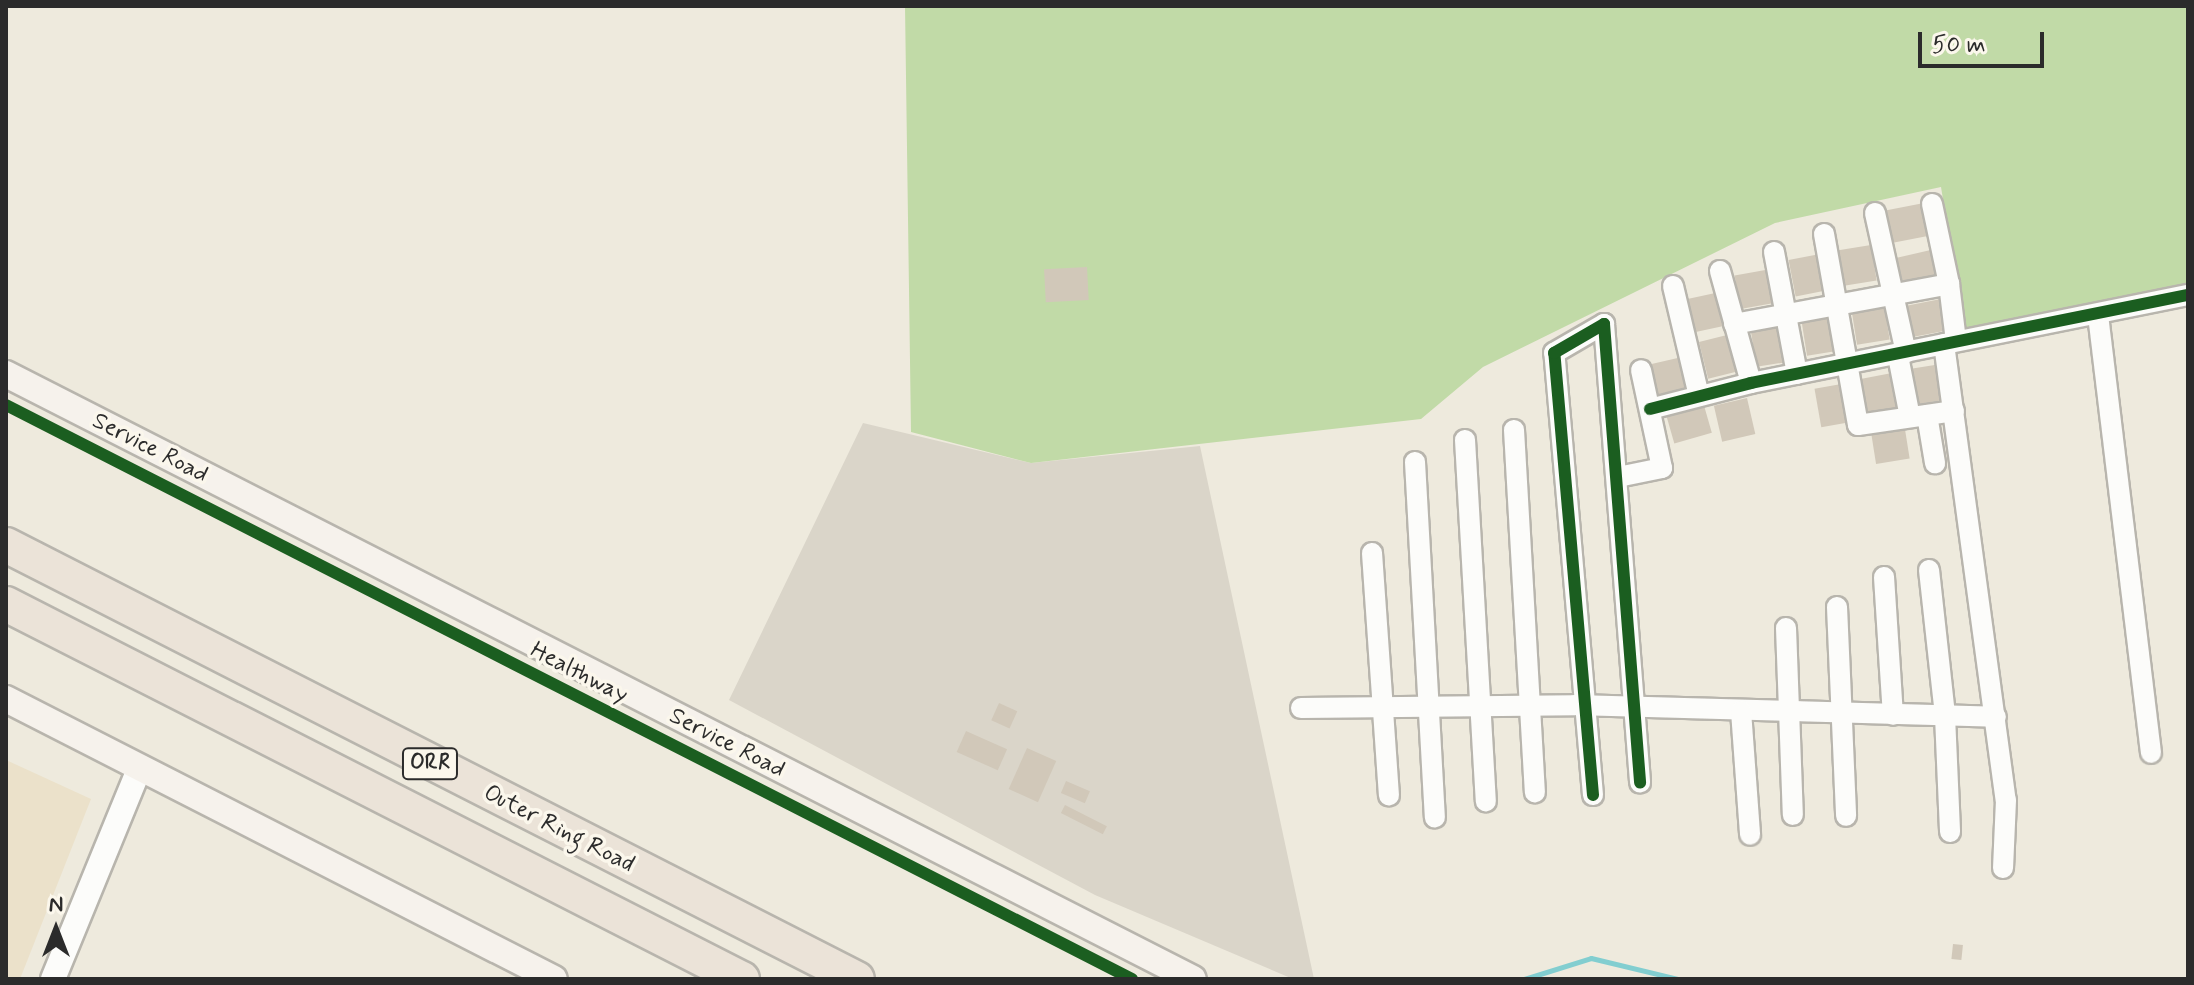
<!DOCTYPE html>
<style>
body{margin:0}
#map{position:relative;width:2194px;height:985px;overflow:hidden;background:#eeeadd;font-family:Mynerve,sans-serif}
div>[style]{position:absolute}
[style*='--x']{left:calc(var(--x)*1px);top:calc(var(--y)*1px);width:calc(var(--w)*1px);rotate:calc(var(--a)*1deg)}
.built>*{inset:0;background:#ebe1ca}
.industrial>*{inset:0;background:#dad5c9}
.green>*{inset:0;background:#c1daa7}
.stream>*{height:5px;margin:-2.5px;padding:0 2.5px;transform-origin:2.5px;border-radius:2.5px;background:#82ced0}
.building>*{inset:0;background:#d1c8b9;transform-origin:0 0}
.roads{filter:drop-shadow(2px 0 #b8b5ad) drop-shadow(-2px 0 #b8b5ad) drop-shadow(0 2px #b8b5ad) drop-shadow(0 -2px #b8b5ad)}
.minor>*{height:20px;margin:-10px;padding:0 10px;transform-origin:10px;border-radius:10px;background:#fcfcfa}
.tertiary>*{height:24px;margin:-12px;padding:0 12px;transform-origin:12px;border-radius:12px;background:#fcfcfa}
.secondary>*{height:26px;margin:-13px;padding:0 13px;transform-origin:13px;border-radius:13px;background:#f6f2ec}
.motorway>*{height:34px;margin:-17px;padding:0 17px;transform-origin:17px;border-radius:17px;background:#ebe3d8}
.cycleway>*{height:12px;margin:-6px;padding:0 6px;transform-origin:6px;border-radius:6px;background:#1b5e20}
span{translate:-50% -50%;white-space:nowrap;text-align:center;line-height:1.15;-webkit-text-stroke:7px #fbf7ec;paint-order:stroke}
.shield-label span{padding:2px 6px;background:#fbf7ec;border:2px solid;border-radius:6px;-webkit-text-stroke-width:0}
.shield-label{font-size:22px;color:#2b2b2b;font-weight:700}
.street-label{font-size:24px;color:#2b2b2b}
.frame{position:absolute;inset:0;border:8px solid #2b2b2b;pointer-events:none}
.north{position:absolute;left:16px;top:889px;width:80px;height:80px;-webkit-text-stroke:6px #fbf7ec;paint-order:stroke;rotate:0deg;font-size:22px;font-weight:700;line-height:32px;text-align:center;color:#2b2b2b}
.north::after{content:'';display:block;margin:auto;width:28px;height:36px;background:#2b2b2b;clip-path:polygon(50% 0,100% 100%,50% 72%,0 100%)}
.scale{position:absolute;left:1918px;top:32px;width:126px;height:36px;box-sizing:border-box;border:4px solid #2b2b2b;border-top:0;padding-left:10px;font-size:24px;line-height:28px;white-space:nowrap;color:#2b2b2b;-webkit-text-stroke:6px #fbf7ec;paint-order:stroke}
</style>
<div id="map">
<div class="built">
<i style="clip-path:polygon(6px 760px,91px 799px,20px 979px,6px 979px)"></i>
</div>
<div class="industrial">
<i style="clip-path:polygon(863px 423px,1031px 463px,1200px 446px,1314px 979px,1293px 979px,1095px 895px,729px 700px)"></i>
</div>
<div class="green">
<i style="clip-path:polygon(905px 6px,2188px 6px,2188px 284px,1964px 329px,1941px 187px,1775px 223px,1483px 367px,1421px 419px,1031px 463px,911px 432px)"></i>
</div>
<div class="stream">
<i style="--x:1524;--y:979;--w:70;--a:-17.4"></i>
<i style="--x:1591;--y:958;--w:89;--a:13.6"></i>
</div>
<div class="building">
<i style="left:1924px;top:203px;width:33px;height:38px;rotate:79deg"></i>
<i style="left:1871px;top:245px;width:36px;height:33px;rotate:81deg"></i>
<i style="left:1935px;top:249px;width:32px;height:39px;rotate:77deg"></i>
<i style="left:1820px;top:254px;width:37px;height:32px;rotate:79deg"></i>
<i style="left:1087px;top:267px;width:33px;height:43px;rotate:87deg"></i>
<i style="left:1771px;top:269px;width:34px;height:37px;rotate:80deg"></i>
<i style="left:1720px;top:292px;width:34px;height:38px;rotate:78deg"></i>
<i style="left:1946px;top:298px;width:32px;height:39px;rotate:79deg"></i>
<i style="left:1884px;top:304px;width:36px;height:33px;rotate:81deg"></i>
<i style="left:1834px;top:315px;width:36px;height:33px;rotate:81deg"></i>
<i style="left:1784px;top:323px;width:39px;height:34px;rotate:81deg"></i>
<i style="left:1731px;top:334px;width:38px;height:33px;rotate:76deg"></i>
<i style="left:1682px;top:357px;width:31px;height:39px;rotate:77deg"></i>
<i style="left:1941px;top:364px;width:36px;height:32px;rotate:81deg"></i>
<i style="left:1892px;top:373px;width:38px;height:32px;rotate:79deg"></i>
<i style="left:1847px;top:383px;width:39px;height:33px;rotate:80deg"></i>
<i style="left:1747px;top:398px;width:37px;height:34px;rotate:77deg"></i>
<i style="left:1703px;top:402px;width:32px;height:39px;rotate:74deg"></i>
<i style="left:1904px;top:423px;width:36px;height:34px;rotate:81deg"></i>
<i style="left:999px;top:703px;width:20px;height:19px;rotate:24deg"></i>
<i style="left:966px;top:731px;width:45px;height:23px;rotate:24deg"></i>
<i style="left:1027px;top:748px;width:32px;height:45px;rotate:24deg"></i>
<i style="left:1066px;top:781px;width:26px;height:13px;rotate:23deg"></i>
<i style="left:1065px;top:805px;width:47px;height:9px;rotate:27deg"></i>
<i style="left:1953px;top:944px;width:10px;height:15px;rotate:6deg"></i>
</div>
<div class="roads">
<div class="minor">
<i style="--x:1932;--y:204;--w:82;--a:78"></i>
<i style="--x:1875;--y:213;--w:143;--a:77.5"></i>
<i style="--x:1824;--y:234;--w:194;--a:79.9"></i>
<i style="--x:1858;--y:425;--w:97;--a:-8.3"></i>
<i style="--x:1774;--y:252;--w:124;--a:79.3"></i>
<i style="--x:1720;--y:271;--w:116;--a:74.5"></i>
<i style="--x:1673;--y:286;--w:113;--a:76.7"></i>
<i style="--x:2098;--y:315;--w:441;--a:83.1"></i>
<i style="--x:1734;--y:324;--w:219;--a:-10.5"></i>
<i style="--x:1949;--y:284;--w:57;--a:83"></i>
<i style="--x:1944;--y:344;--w:460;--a:82.3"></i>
<i style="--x:2006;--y:800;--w:68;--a:92.5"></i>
<i style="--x:1898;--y:356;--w:62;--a:78.9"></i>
<i style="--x:1650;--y:409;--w:104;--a:-14.4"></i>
<i style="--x:1751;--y:383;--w:446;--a:-11.4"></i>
<i style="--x:1927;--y:415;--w:49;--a:80.5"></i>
<i style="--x:1514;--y:430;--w:363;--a:86.7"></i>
<i style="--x:1465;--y:440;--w:362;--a:86.7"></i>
<i style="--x:1415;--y:462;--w:356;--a:86.8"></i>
<i style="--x:1618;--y:477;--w:45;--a:-11.6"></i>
<i style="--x:1662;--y:468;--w:100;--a:-102.1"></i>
<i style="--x:1372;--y:553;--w:243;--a:86"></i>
<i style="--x:1929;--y:570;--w:147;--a:83.7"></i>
<i style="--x:1945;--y:716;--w:116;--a:87.5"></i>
<i style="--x:1884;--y:577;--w:138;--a:86.3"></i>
<i style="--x:1837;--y:607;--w:209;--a:87.5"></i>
<i style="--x:1786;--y:628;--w:187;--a:87.9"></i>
<i style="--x:1301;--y:708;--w:274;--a:-0.6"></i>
<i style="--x:1575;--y:705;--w:421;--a:1.6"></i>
<i style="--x:1741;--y:711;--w:124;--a:85.8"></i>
<i style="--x:1593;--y:795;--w:444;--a:-95"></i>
<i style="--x:1554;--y:353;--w:58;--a:-30.1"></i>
<i style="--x:1604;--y:324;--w:460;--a:85.5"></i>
</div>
<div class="tertiary">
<i style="--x:53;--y:979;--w:227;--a:-67.7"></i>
</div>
<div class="secondary">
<i style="--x:6;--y:374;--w:1332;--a:27.01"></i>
<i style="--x:6;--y:699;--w:615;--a:27.06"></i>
</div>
<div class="motorway">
<i style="--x:6;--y:545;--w:955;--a:27.02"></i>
<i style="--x:6;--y:604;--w:826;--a:27"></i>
</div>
</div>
<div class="cycleway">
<i style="--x:6;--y:405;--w:1264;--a:27.01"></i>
<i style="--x:1650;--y:409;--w:104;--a:-14.4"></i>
<i style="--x:1751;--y:383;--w:446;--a:-11.4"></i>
<i style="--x:1593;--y:795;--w:444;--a:-95"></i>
<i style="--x:1554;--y:353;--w:58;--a:-30.1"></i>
<i style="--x:1604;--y:324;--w:460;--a:85.5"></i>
</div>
<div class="shield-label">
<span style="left:430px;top:764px">ORR</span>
</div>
<div class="street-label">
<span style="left:150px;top:448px;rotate:27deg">Service Road</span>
<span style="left:579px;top:673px;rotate:27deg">Healthway</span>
<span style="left:727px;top:743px;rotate:27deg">Service Road</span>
<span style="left:559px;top:829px;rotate:27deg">Outer Ring Road</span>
</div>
<div class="frame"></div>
<div class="north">N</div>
<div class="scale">50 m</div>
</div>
